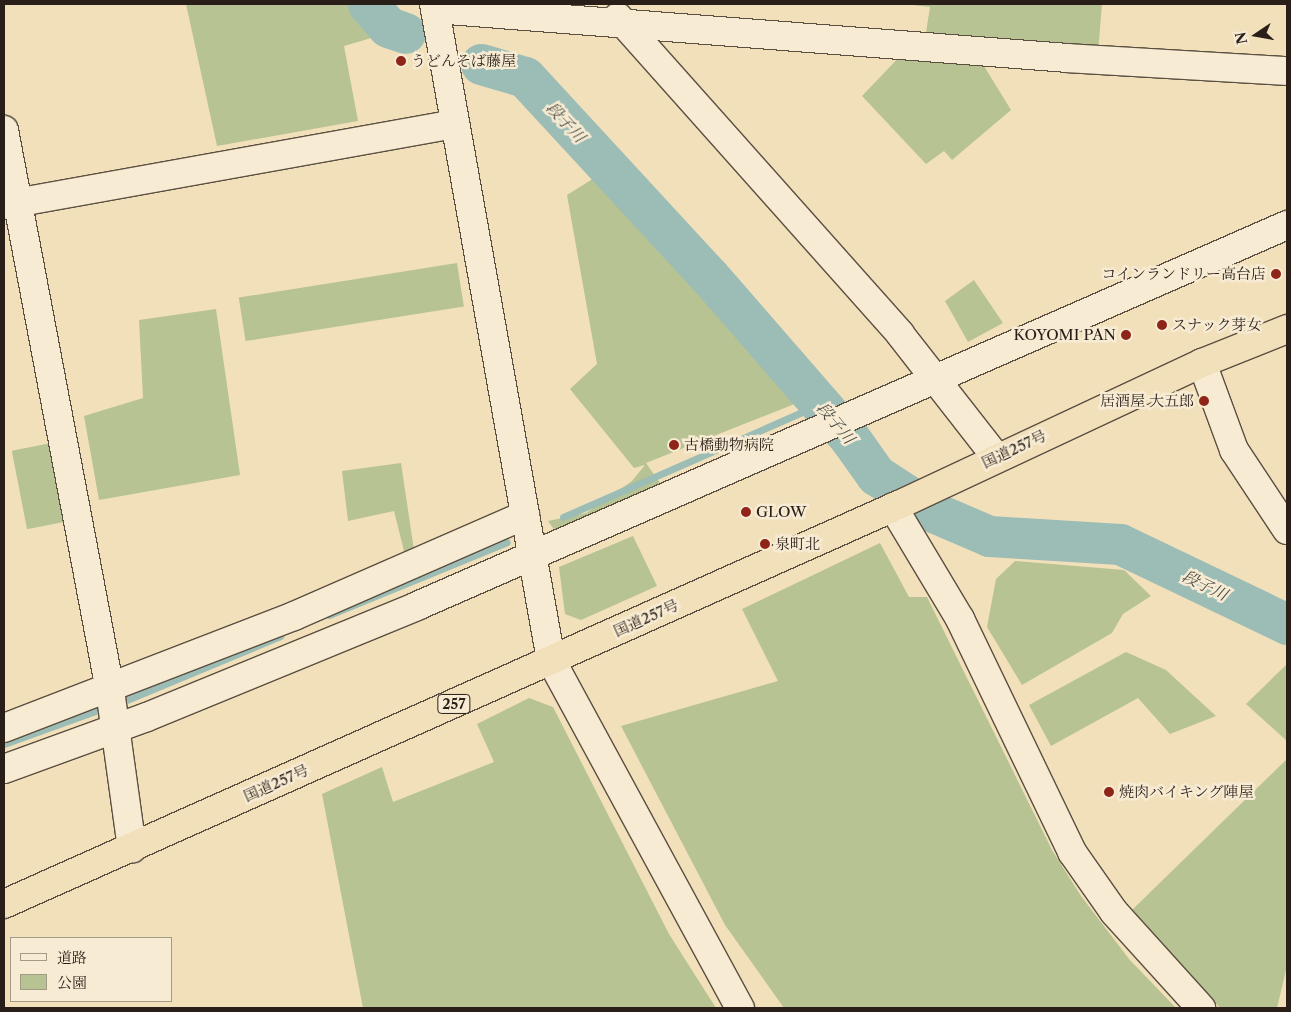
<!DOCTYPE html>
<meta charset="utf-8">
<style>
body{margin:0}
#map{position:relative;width:1291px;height:1012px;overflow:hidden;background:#f2e0bb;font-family:"Libre Caslon Text","Noto Serif JP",serif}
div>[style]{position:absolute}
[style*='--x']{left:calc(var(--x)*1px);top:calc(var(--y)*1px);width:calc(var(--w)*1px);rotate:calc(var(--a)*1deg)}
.green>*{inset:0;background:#b7c393;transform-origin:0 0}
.stream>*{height:7px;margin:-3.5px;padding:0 3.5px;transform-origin:3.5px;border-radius:3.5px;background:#9cbcb6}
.river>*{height:41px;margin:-20.5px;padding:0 20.5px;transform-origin:20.5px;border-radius:20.5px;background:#9cbcb6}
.roads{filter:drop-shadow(1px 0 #5b4f41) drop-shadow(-1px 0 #5b4f41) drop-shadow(0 1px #5b4f41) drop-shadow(0 -1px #5b4f41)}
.minor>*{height:28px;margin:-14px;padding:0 14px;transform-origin:14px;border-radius:14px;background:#f7ebd3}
.highway>*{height:28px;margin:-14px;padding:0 14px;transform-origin:14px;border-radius:14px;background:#f2e0bb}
.dots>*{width:14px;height:14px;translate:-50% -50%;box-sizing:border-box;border:2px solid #f7ebd3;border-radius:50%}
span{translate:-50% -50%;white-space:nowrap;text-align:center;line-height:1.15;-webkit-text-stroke:5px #f7ebd3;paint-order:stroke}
.shield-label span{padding:1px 4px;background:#f7ebd3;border:1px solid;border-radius:4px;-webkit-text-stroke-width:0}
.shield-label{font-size:14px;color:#291f18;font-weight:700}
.poi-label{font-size:15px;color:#291f18}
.left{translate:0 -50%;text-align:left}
.right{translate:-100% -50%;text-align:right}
.street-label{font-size:15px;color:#291f18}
.water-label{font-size:16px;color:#4c4e47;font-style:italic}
.frame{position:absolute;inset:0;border:5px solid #291f18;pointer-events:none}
.legend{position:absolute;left:10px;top:937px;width:162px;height:65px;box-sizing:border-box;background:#f7ebd3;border:1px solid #a59988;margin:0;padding:6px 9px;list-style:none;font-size:15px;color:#291f18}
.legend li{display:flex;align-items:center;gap:10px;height:25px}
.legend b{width:25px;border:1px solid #a59988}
.north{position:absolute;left:1231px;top:10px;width:50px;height:50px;-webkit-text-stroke:4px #f7ebd3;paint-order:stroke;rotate:258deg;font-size:14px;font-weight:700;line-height:20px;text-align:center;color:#291f18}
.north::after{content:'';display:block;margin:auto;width:18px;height:22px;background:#291f18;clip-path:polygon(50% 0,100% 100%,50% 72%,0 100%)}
</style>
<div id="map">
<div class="green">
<i style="clip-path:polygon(186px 4px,376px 4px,395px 31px,344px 46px,358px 121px,217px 146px)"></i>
<i style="clip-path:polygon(903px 4px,1102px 4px,1098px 53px,925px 39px,930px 7px)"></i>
<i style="clip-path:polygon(905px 51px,979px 58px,1011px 110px,952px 160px,944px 151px,926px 164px,862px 96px)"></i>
<i style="clip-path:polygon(602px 173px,797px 403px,646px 463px,670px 497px,563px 542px,548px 521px,586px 513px,632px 481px,645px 465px,634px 468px,570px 389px,597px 364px,567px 195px)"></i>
<i style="left:457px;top:263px;width:44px;height:221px;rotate:81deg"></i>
<i style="clip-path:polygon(974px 280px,1003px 323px,968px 342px,945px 301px)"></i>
<i style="clip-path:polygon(216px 309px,240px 475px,99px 500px,84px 416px,143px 398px,139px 320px)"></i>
<i style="left:51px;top:443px;width:80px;height:40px;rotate:79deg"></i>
<i style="clip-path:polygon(401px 463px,414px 550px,405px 555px,394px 511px,348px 521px,342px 471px)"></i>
<i style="clip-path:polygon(633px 536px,657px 586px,581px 620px,565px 614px,559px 567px)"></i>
<i style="clip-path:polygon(880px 543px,909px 597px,927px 597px,1052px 850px,1081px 896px,1129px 959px,1176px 1008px,784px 1008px,725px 925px,621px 726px,778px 681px,742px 609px)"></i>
<i style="clip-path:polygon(1015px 561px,1124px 570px,1151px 596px,1123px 614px,1112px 633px,1022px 685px,987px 627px,996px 579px)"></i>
<i style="clip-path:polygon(1126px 652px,1166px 670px,1216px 716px,1170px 734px,1138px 698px,1051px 746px,1029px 705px)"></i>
<i style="clip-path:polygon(1287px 664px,1287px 741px,1246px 704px)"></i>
<i style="clip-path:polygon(529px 698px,553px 707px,669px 934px,716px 1008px,363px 1008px,322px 794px,382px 767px,393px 802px,494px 762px,477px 724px)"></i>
<i style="clip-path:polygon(1287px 759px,1287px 966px,1277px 1008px,1220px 1008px,1132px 910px)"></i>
</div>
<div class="stream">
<i style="--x:563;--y:517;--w:281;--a:-23.7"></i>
<i style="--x:329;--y:615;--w:192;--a:-22.3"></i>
<i style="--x:117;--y:704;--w:177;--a:-22.6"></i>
<i style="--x:4;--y:744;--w:109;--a:-19.8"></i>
</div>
<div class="river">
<i style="--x:368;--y:4;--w:30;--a:49"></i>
<i style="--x:388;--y:27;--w:18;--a:19"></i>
<i style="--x:481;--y:64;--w:46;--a:16.5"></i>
<i style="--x:525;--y:77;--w:270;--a:47.3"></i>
<i style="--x:708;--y:275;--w:215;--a:49"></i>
<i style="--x:849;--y:437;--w:47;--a:54.6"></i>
<i style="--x:876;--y:475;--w:68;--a:33"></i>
<i style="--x:933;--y:512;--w:61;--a:23.2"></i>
<i style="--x:989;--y:536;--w:131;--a:3.5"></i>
<i style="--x:1120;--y:544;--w:185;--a:25.6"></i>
</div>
<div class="roads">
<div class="minor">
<i style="--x:434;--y:4;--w:666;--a:79.89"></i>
<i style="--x:551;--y:660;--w:396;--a:61.5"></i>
<i style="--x:435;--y:9;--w:634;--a:4.43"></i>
<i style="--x:1067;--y:58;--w:220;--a:3.4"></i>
<i style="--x:618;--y:17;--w:424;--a:48.3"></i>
<i style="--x:900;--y:334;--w:156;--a:52"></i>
<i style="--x:4;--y:130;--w:570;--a:79.28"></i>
<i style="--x:110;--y:690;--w:160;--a:82.1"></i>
<i style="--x:4;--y:205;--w:458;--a:-10.2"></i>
<i style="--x:1202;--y:363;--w:93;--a:69.8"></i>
<i style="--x:1234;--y:450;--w:96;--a:56.5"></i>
<i style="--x:893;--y:507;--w:131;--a:59.1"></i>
<i style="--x:960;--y:619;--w:259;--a:64.3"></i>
<i style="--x:1072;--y:852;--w:73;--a:55"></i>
<i style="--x:1114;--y:912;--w:130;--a:47.8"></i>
<i style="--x:4;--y:728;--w:311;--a:-21.1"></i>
<i style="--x:294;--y:616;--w:252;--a:-23.6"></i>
<i style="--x:4;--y:769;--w:152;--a:-20"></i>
<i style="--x:147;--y:717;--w:292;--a:-22.3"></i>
<i style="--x:417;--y:606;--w:950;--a:-23.65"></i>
</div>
<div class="highway">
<i style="--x:4;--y:904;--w:984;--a:-24.04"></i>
<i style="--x:903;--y:503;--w:330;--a:-25.1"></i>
<i style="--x:1202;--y:363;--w:92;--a:-21.8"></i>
</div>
</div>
<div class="dots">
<i style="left:401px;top:61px;background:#8f2418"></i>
<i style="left:1276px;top:274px;background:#8f2418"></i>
<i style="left:1162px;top:325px;background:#8f2418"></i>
<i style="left:1126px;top:335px;background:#8f2418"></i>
<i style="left:1204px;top:401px;background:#8f2418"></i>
<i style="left:674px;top:445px;background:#8f2418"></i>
<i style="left:746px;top:512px;background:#8f2418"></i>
<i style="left:765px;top:544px;background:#8f2418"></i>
<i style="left:1109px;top:792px;background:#8f2418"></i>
</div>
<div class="shield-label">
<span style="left:454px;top:704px">257</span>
</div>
<div class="poi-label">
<span class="left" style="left:411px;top:61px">うどんそば藤屋</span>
<span class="right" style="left:1266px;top:274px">コインランドリー高台店</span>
<span class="left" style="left:1172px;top:325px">スナック芽女</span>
<span class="right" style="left:1116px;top:335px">KOYOMI PAN</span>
<span class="right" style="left:1194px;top:401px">居酒屋 大五郎</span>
<span class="left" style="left:684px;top:445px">古橋動物病院</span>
<span class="left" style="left:756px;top:512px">GLOW</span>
<span class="left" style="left:775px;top:544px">泉町北</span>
<span class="left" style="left:1119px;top:792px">焼肉バイキング陣屋</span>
</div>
<div class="street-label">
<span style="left:1014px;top:449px;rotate:-25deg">国道257号</span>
<span style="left:646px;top:618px;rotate:-24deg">国道257号</span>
<span style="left:276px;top:783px;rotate:-24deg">国道257号</span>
</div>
<div class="water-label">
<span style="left:566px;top:122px;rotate:47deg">段子川</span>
<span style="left:836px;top:423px;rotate:50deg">段子川</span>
<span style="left:1205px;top:585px;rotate:26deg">段子川</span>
</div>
<div class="frame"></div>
<ul class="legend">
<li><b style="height:6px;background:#f7ebd3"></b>道路</li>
<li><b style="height:14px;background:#b7c393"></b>公園</li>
</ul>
<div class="north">N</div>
</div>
